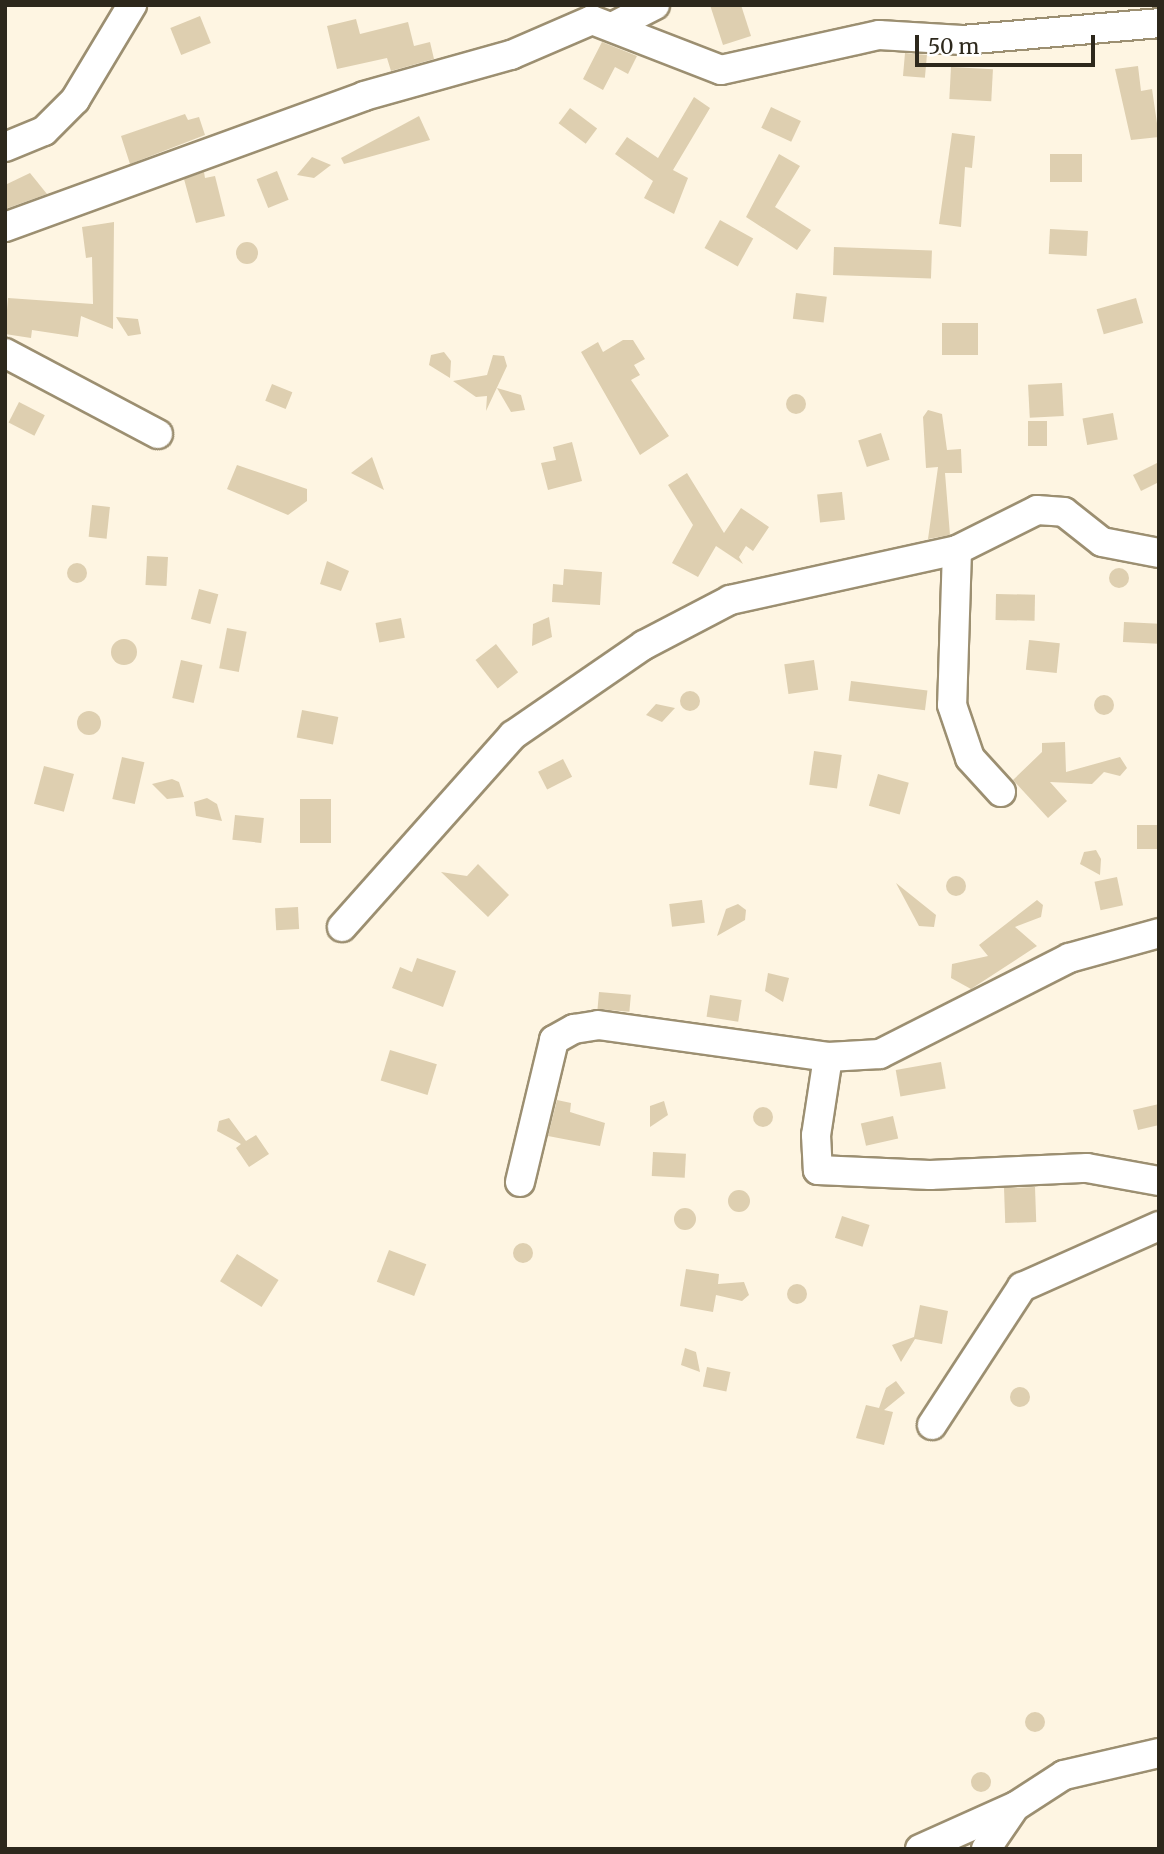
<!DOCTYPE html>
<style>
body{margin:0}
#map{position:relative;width:1164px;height:1854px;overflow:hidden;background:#fef5e2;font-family:Merriweather,serif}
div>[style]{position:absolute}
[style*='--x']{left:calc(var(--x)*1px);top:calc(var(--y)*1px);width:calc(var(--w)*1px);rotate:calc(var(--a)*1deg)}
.building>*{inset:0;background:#decfb0;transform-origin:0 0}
.round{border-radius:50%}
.roads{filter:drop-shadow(2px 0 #9c8f71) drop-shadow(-2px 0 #9c8f71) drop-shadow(0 2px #9c8f71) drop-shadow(0 -2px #9c8f71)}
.street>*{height:28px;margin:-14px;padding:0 14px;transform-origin:14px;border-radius:14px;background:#fff}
span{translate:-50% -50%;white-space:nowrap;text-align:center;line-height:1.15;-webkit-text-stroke:5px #fff;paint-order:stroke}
.frame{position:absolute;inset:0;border:7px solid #2d281c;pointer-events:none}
.scale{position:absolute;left:915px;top:35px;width:180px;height:32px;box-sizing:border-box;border:4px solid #2d281c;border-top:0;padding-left:9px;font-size:21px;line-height:24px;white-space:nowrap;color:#2d281c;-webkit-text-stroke:5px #fff;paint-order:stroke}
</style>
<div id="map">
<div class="building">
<i style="clip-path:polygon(710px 5px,741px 5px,751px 36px,723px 45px)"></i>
<i style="left:200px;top:16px;width:29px;height:32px;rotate:68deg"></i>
<i style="clip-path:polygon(356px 19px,360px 34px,408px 22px,414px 46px,430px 42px,434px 59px,391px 71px,387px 58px,337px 69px,327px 26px)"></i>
<i style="clip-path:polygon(602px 42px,637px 56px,628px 74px,615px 67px,603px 90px,583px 79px)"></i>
<i style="left:905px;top:53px;width:22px;height:23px;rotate:5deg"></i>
<i style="clip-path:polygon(1138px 66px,1141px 91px,1152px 89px,1159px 137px,1131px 140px,1115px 69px)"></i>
<i style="left:951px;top:67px;width:42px;height:32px;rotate:3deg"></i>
<i style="clip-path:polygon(694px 97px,710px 108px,673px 170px,688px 178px,674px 214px,644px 198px,653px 181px,615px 154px,627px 137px,658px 158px)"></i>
<i style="left:771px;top:107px;width:33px;height:23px;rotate:25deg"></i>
<i style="left:570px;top:108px;width:34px;height:19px;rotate:37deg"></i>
<i style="clip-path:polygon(185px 114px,188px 120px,199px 117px,205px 135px,130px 164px,121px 136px)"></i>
<i style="clip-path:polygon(419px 116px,430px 140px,344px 164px,341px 158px)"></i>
<i style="clip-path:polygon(952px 133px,975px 136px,972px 168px,965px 167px,961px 227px,939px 224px)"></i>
<i style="clip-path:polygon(779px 154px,800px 166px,775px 207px,811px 230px,797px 250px,746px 217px)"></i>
<i style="left:1050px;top:154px;width:32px;height:28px"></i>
<i style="clip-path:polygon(312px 157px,331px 165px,314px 178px,297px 175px)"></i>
<i style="left:277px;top:171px;width:31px;height:22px;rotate:68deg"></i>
<i style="clip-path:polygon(204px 172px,205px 178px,215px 176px,225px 216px,196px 223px,184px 179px)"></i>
<i style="clip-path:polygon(30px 173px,47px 194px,5px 209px,5px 185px)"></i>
<i style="left:720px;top:220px;width:38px;height:32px;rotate:29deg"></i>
<i style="clip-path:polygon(114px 222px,113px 329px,81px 316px,78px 337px,32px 330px,31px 338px,5px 334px,8px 298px,93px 304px,92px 257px,86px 258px,82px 227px)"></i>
<i style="left:1050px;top:229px;width:38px;height:25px;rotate:3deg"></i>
<i class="round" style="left:236px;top:242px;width:22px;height:22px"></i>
<i style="left:834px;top:247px;width:98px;height:28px;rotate:2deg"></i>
<i style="left:796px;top:293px;width:31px;height:26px;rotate:7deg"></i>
<i style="left:1136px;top:298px;width:26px;height:41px;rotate:74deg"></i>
<i style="clip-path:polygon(116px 317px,138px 319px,141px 334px,128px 336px)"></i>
<i style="left:942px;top:323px;width:36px;height:32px"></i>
<i style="clip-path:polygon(623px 340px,633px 340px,645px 359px,634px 365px,640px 375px,631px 380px,669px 436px,640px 455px,581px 352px,598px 342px,603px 352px)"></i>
<i style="clip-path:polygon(444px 352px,451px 361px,450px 378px,429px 365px,431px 355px)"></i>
<i style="clip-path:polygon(493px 355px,504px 356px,507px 366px,486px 411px,487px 396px,476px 397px,453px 381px,487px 375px)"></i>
<i style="left:1062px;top:383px;width:33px;height:34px;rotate:87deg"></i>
<i style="left:272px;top:384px;width:22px;height:18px;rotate:22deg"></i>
<i style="clip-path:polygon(497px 388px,521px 395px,525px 410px,511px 412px)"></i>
<i class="round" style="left:786px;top:394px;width:20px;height:20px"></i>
<i style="left:19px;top:402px;width:29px;height:23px;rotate:27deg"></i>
<i style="clip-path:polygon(928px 410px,942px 414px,947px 450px,961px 449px,962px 473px,945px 473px,950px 535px,928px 539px,938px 467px,926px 468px,923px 417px)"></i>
<i style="left:1113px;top:413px;width:27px;height:31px;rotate:80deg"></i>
<i style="left:1028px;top:421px;width:19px;height:25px"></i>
<i style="left:881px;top:433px;width:28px;height:24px;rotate:72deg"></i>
<i style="clip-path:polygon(572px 442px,582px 481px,548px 490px,541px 463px,556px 460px,553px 447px)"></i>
<i style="clip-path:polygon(372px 457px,384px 490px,351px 473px)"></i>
<i style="clip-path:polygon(1159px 462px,1159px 482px,1141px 491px,1133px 475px)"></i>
<i style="clip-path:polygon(237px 465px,307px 489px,307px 501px,288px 515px,227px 489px)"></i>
<i style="clip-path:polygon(687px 473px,724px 533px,741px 508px,769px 527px,753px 551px,746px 546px,739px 557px,743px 564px,716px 546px,698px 577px,672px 563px,693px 525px,668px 485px)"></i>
<i style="left:842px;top:492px;width:28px;height:25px;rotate:84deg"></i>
<i style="left:92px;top:505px;width:18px;height:32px;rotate:6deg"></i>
<i style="left:147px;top:556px;width:21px;height:29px;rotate:3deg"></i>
<i style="clip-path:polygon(327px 561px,349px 571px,341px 591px,320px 584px)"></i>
<i class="round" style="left:67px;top:563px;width:20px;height:20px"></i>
<i class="round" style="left:1109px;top:568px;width:20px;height:20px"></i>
<i style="clip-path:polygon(564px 569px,602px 572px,600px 605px,552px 602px,553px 584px,563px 585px)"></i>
<i style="left:199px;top:589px;width:20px;height:31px;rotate:15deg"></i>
<i style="left:996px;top:594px;width:39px;height:26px;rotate:1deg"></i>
<i style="clip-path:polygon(549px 617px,552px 637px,532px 646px,533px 624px)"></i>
<i style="left:401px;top:618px;width:20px;height:26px;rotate:79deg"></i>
<i style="left:1124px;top:622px;width:35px;height:20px;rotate:3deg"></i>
<i style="left:227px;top:628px;width:20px;height:41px;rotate:11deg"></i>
<i class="round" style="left:111px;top:639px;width:26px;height:26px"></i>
<i style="left:1029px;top:640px;width:31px;height:30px;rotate:6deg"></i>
<i style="left:496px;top:644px;width:36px;height:26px;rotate:52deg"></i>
<i style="left:181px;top:660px;width:22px;height:39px;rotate:13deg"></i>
<i style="left:814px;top:660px;width:30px;height:30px;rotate:82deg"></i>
<i style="left:851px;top:681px;width:77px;height:20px;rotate:7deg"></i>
<i class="round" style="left:680px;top:691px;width:20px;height:20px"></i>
<i class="round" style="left:1094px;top:695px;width:20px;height:20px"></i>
<i style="clip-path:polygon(656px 704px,675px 708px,662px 722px,646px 715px)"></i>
<i style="left:302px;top:710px;width:37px;height:28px;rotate:11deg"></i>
<i class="round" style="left:77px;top:711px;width:24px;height:24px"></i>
<i style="clip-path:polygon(1065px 742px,1066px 772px,1120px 757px,1127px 768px,1120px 776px,1104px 772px,1092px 784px,1050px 782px,1067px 801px,1048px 818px,1013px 780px,1042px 752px,1042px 743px)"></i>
<i style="left:814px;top:751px;width:28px;height:34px;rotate:8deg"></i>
<i style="left:122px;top:757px;width:23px;height:43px;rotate:13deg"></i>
<i style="left:563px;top:759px;width:20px;height:28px;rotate:63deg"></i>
<i style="left:44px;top:766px;width:31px;height:39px;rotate:15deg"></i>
<i style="left:878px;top:774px;width:32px;height:33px;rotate:16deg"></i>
<i style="clip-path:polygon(172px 779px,179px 782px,184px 797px,167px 799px,152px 784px)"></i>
<i style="clip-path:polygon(207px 798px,217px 804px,222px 821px,196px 816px,194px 802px)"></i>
<i style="left:300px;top:799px;width:31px;height:44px"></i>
<i style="left:235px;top:815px;width:29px;height:25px;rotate:6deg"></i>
<i style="left:1159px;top:825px;width:24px;height:22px;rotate:90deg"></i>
<i style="clip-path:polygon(1096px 850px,1101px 859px,1100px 875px,1080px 864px,1084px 852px)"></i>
<i style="clip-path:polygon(478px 864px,509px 895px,488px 917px,441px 872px,467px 876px)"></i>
<i class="round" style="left:946px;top:876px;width:20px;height:20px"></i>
<i style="left:1117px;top:877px;width:29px;height:23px;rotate:78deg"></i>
<i style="clip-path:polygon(896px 883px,936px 915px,934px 927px,919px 926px)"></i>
<i style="left:702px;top:900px;width:23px;height:33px;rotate:83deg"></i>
<i style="clip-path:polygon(1037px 900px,1043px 905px,1041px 917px,1015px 927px,1037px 946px,971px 989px,951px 978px,952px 964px,988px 956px,979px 945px)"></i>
<i style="clip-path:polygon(738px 904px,746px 910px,745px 920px,717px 936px,726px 909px)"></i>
<i style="left:298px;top:907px;width:22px;height:23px;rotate:87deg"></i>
<i style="clip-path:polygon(417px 958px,456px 971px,443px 1007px,392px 988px,400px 967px,412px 972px)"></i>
<i style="clip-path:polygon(768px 973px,789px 978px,783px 1002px,765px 991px)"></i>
<i style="left:599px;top:992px;width:32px;height:17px;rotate:5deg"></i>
<i style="left:710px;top:995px;width:32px;height:22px;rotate:9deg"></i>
<i style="left:390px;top:1050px;width:49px;height:32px;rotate:17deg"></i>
<i style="left:941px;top:1062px;width:27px;height:46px;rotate:80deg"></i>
<i style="clip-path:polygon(557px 1100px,571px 1103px,570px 1112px,605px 1123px,600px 1146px,548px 1136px)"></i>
<i style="clip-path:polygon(664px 1101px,668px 1115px,650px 1127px,650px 1106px)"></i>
<i style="clip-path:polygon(1159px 1104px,1159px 1125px,1138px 1130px,1133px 1110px)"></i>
<i class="round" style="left:753px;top:1107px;width:20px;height:20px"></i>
<i style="left:893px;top:1116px;width:23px;height:33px;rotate:77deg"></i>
<i style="clip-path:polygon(229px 1118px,246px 1141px,256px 1135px,269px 1154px,249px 1167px,236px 1148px,241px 1144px,217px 1131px,219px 1121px)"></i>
<i style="left:653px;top:1152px;width:33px;height:24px;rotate:3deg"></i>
<i style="left:1035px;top:1187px;width:35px;height:31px;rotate:88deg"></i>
<i class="round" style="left:728px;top:1190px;width:22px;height:22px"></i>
<i class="round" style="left:674px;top:1208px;width:22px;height:22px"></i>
<i style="left:842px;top:1216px;width:29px;height:23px;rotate:18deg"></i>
<i class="round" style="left:513px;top:1243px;width:20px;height:20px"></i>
<i style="left:389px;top:1250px;width:40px;height:34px;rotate:21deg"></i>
<i style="left:237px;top:1254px;width:49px;height:32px;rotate:32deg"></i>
<i style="clip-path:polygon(686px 1269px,719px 1274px,718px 1284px,744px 1282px,749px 1295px,742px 1301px,716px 1295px,713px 1312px,680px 1306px)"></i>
<i class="round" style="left:787px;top:1284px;width:20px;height:20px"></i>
<i style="clip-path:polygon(920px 1305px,948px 1311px,942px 1344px,915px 1339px,901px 1362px,892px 1345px,914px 1337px)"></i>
<i style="clip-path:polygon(685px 1348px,696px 1352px,700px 1372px,681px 1365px)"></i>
<i style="left:707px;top:1367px;width:24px;height:20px;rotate:12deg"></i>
<i style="clip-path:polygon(896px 1381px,905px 1393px,884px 1410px,893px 1412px,884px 1445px,856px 1438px,866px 1405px,879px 1408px,886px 1388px)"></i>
<i class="round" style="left:1010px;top:1387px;width:20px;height:20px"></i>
<i class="round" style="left:1025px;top:1712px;width:20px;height:20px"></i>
<i class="round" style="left:971px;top:1772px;width:20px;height:20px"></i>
</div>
<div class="roads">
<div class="street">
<i style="--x:614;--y:26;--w:46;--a:-27.1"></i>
<i style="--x:5;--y:147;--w:42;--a:-22.3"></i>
<i style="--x:44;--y:131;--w:44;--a:-45"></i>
<i style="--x:75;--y:100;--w:111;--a:-59"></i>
<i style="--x:5;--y:227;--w:382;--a:-20"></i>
<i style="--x:364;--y:96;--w:153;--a:-15.6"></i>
<i style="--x:511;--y:55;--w:88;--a:-23.4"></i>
<i style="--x:592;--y:20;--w:138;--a:21.2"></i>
<i style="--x:721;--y:70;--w:162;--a:-12.5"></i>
<i style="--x:879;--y:35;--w:83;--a:3.4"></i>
<i style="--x:962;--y:40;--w:198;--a:-4.9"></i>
<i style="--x:5;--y:353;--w:173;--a:27.9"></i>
<i style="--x:957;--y:550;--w:155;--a:91.8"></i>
<i style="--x:952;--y:705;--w:56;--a:71.2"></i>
<i style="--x:970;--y:758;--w:46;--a:47.6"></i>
<i style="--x:342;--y:927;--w:257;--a:-48.3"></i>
<i style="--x:513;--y:735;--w:159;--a:-34.5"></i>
<i style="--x:644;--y:645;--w:97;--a:-27.6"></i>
<i style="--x:730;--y:600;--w:232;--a:-12.4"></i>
<i style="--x:957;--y:550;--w:89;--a:-26.6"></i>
<i style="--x:1037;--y:510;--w:27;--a:4"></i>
<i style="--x:1064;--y:512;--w:48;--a:38.3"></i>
<i style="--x:1102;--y:542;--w:58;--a:10.9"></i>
<i style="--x:828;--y:1057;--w:79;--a:98.7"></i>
<i style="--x:816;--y:1135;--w:35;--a:87"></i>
<i style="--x:818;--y:1170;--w:112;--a:2.6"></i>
<i style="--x:930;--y:1175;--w:157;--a:-2.6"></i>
<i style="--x:1087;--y:1168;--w:73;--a:10.2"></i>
<i style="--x:520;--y:1182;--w:146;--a:-76.5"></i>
<i style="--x:554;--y:1040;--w:23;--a:-29"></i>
<i style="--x:574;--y:1029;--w:24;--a:-9"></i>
<i style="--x:598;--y:1025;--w:232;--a:7.9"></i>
<i style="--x:828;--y:1057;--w:52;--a:-3.3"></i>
<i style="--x:880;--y:1054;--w:212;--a:-26.9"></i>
<i style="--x:1069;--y:958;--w:93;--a:-15.5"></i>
<i style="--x:932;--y:1425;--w:165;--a:-56.9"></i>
<i style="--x:1022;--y:1287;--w:150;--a:-24"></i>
<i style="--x:920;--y:1849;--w:105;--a:-24.1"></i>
<i style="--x:1016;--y:1806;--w:57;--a:-32.9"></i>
<i style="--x:1064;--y:1775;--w:98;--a:-13"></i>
<i style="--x:986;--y:1849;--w:46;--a:-55.6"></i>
</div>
</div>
<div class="frame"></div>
<div class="scale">50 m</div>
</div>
